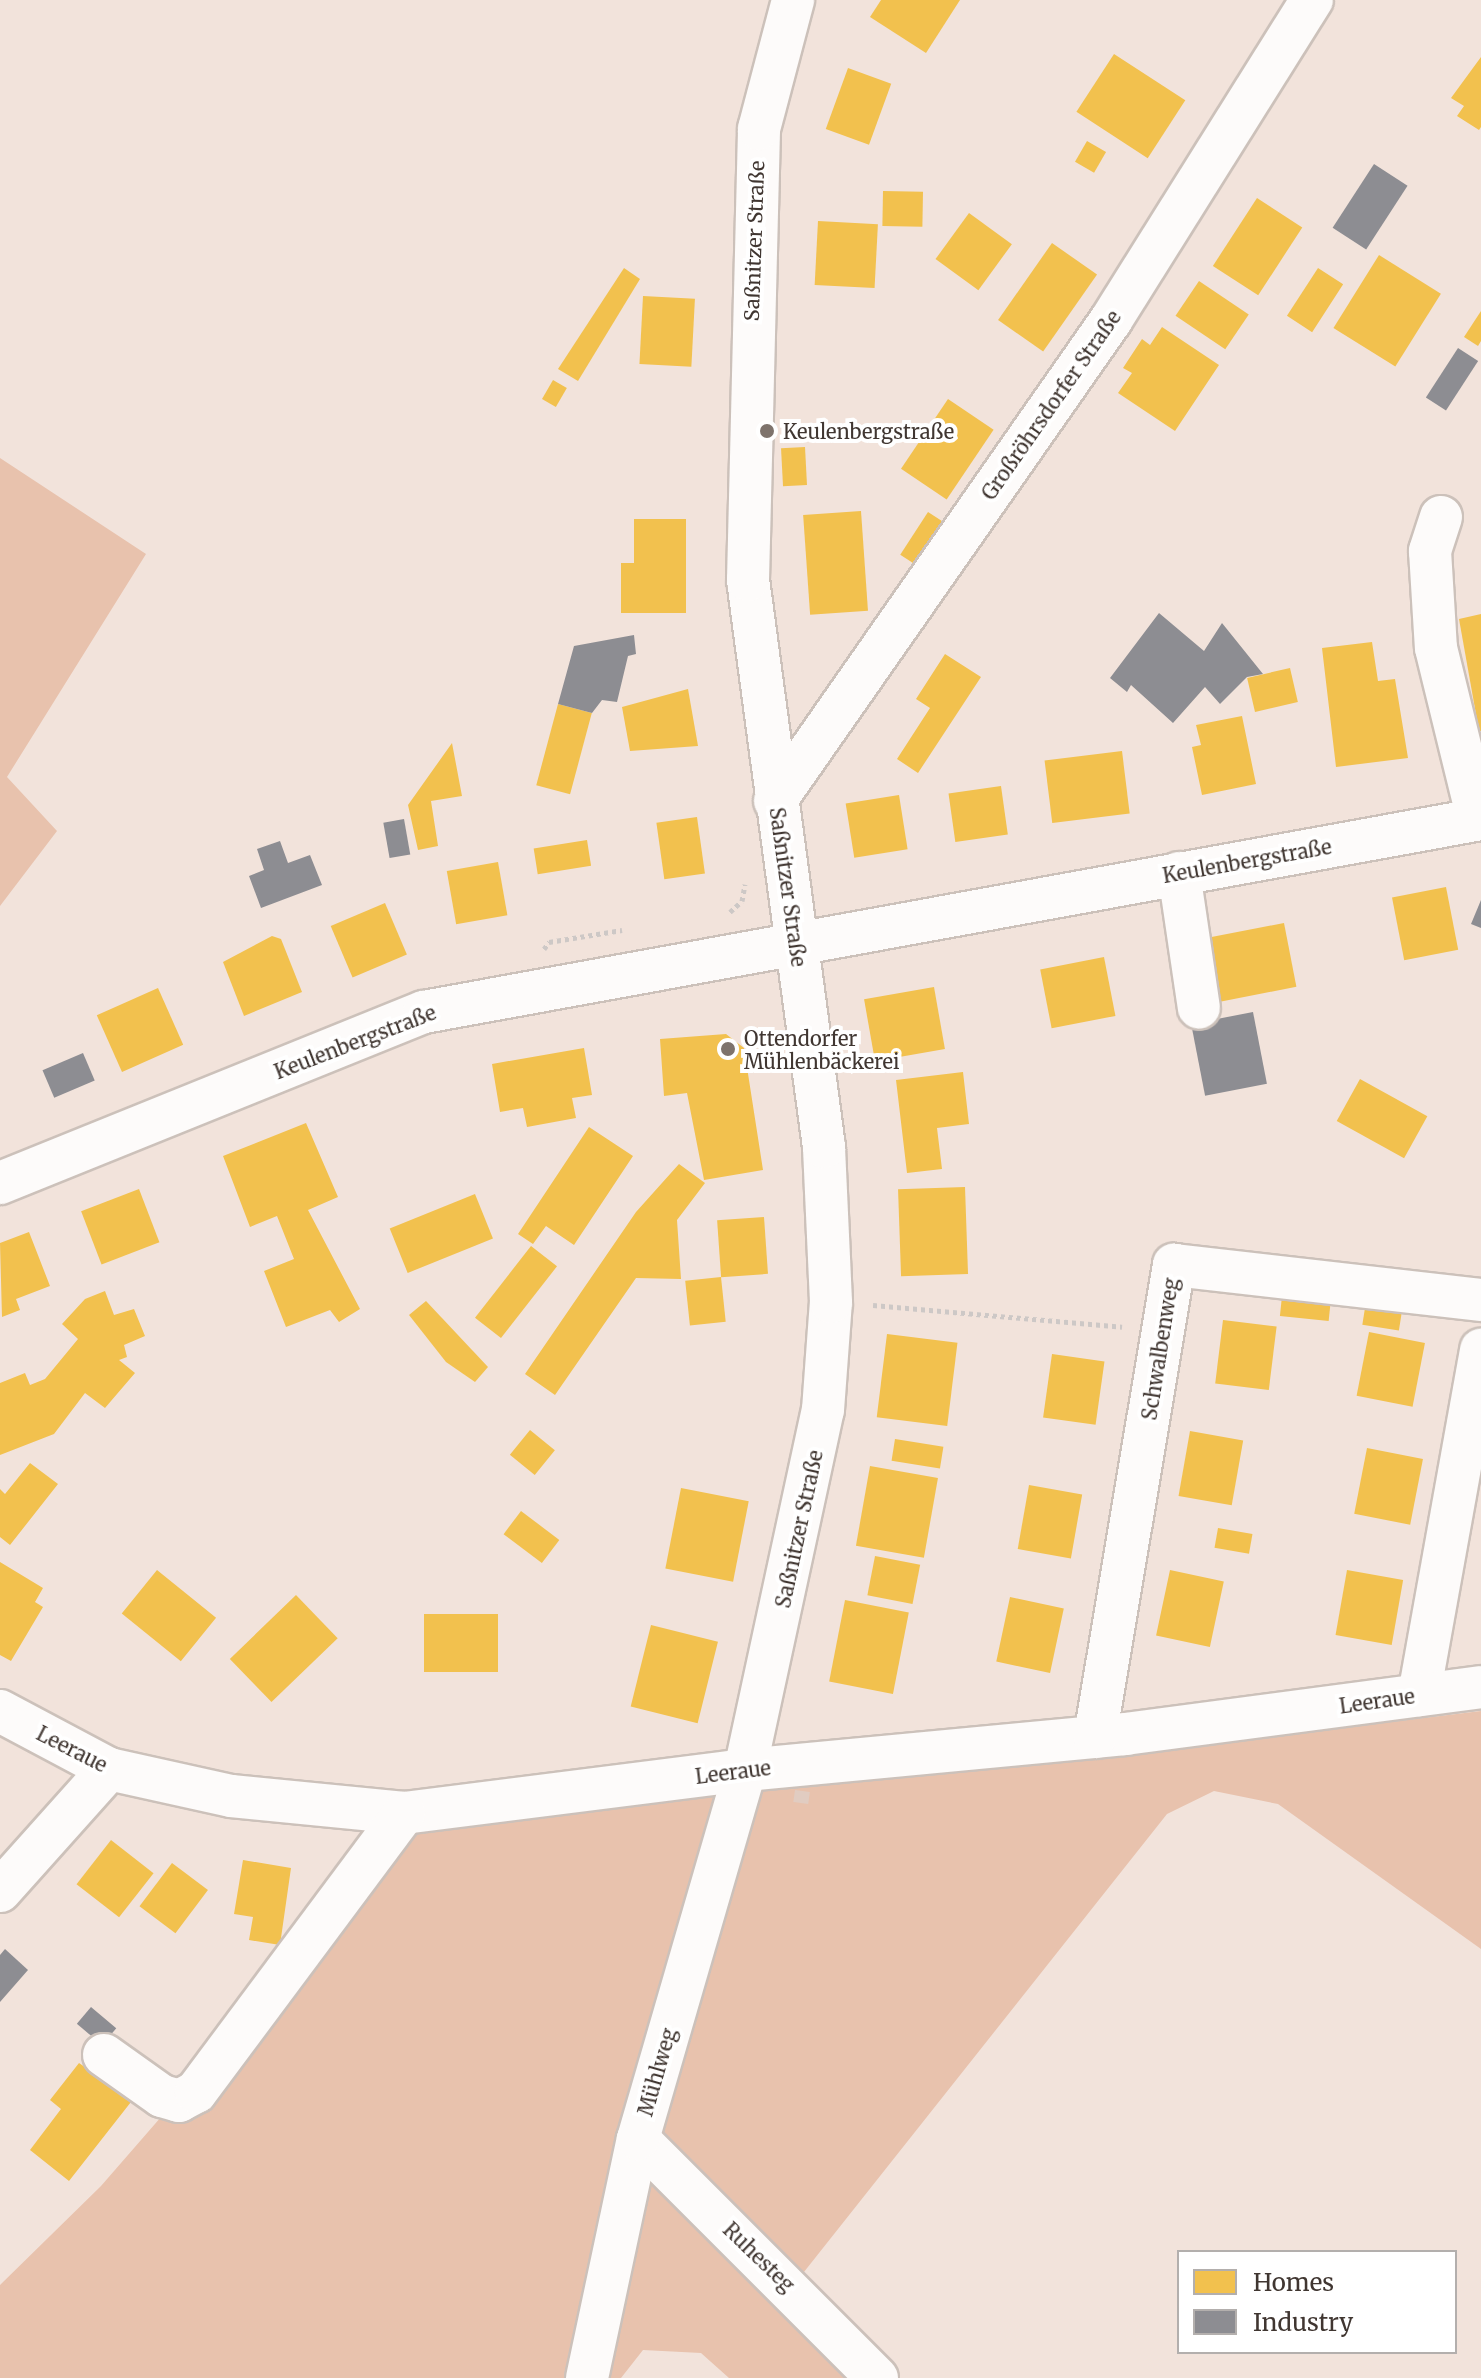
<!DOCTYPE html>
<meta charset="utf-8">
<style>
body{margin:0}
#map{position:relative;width:1481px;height:2378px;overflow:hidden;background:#f2e3db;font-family:Merriweather,serif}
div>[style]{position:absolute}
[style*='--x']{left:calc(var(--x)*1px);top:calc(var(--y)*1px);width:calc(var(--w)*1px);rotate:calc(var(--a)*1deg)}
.green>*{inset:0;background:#e8c2ad}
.homes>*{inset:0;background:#f2c14e;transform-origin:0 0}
.industry>*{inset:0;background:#8d8d92;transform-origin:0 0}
.building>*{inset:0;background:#e1ccc1;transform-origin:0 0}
.path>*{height:5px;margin-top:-2.5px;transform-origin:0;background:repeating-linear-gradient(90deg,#cdc8c6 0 4px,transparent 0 8px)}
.roads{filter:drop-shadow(2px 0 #ccc1ba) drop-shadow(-2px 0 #ccc1ba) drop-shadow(0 2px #ccc1ba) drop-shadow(0 -2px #ccc1ba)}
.minor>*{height:42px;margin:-21px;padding:0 21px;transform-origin:21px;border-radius:21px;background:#fdfbfa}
.dots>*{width:22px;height:22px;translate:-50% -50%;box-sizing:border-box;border:4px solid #fff;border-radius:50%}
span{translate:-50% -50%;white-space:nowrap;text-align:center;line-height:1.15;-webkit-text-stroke:8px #fff;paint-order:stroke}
.street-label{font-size:20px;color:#403631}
.poi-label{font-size:20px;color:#403631}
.left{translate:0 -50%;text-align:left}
.legend{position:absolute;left:1177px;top:2250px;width:280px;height:104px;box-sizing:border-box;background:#fff;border:2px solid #b3afad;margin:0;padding:10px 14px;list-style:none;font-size:24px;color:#403631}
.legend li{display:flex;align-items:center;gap:16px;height:40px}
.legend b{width:40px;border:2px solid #b3afad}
</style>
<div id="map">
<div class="green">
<i style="clip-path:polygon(0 458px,146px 554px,7px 777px,57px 831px,0 906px)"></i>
<i style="clip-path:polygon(1481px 1711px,1481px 1949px,1278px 1804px,1214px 1791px,1167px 1814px,800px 2277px,897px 2378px,729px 2378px,701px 2353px,643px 2350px,621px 2378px,0 2378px,0 2285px,101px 2186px,416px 1824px,1121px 1755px)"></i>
</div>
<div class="homes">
<i style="clip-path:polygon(881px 0,960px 0,926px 53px,870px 17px)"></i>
<i style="left:1114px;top:54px;width:85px;height:69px;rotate:33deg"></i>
<i style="clip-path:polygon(1481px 57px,1481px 127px,1479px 130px,1457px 116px,1464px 106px,1451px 98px)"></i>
<i style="left:848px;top:68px;width:46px;height:65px;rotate:20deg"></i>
<i style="left:1087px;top:141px;width:22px;height:24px;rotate:30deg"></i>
<i style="left:883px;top:191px;width:40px;height:35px;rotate:1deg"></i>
<i style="left:1257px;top:198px;width:54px;height:81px;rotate:33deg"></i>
<i style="left:969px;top:213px;width:53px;height:57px;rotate:36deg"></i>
<i style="left:818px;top:221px;width:60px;height:64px;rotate:3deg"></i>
<i style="left:1052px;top:243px;width:55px;height:94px;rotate:35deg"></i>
<i style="left:1379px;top:255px;width:73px;height:86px;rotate:32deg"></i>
<i style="clip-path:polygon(624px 268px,640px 279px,578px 381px,558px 369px)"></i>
<i style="left:1318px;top:268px;width:30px;height:57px;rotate:33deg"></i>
<i style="left:1199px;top:281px;width:60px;height:42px;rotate:34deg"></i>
<i style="left:643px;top:296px;width:52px;height:68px;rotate:3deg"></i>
<i style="clip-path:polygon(1481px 311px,1481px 341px,1478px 346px,1464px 337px)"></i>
<i style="clip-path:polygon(1162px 327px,1219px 365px,1175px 431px,1118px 393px,1132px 373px,1123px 368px,1142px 339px,1150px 345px)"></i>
<i style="left:553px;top:380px;width:16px;height:22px;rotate:30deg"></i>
<i style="left:948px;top:399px;width:55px;height:84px;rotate:34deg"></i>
<i style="left:805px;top:447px;width:38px;height:24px;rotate:87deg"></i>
<i style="left:861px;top:511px;width:100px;height:58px;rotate:86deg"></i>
<i style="left:928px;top:512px;width:30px;height:51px;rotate:33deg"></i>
<i style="clip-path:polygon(634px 519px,686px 519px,686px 613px,621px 613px,621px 563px,634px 563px)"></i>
<i style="clip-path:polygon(1481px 614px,1481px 731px,1479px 731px,1459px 619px)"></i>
<i style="clip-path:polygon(1372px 642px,1378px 681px,1395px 679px,1408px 758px,1336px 767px,1322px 648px)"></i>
<i style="clip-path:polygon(945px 654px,981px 677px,918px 773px,897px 759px,930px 708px,916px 699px)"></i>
<i style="left:1290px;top:668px;width:35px;height:44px;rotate:77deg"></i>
<i style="clip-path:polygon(688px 689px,698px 746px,630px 751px,622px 707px)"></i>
<i style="left:558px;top:704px;width:35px;height:84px;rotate:15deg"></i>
<i style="clip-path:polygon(1242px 716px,1256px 784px,1202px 795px,1192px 747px,1201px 745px,1196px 725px)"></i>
<i style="clip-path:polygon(452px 743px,462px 796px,431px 801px,438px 846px,418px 850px,408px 805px)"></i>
<i style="left:1122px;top:751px;width:63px;height:78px;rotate:83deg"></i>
<i style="left:1001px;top:786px;width:49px;height:53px;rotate:82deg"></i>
<i style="left:899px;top:795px;width:55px;height:54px;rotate:81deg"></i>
<i style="left:697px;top:817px;width:57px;height:41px;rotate:82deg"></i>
<i style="left:587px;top:840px;width:26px;height:54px;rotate:81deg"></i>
<i style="left:498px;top:862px;width:54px;height:52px;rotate:80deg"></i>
<i style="left:1446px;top:887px;width:64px;height:55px;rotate:79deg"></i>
<i style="left:385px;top:903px;width:56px;height:59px;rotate:67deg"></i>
<i style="left:1284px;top:923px;width:65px;height:83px;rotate:79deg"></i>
<i style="clip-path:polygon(272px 936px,281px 939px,302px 992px,244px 1016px,223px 962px)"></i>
<i style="left:1104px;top:957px;width:60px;height:65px;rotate:79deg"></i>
<i style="left:934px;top:987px;width:63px;height:71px;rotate:80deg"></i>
<i style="left:158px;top:988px;width:62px;height:67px;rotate:66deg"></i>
<i style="clip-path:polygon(726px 1034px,744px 1048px,763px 1170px,704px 1180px,687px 1093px,664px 1096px,660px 1039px)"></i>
<i style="clip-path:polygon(584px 1048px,592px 1095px,572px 1098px,576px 1118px,527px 1127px,523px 1108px,500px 1112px,492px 1064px)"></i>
<i style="clip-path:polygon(963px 1072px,969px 1124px,937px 1128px,942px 1169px,907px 1173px,896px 1080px)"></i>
<i style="left:1360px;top:1079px;width:77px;height:48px;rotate:29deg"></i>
<i style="clip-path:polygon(306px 1123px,338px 1197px,308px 1210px,360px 1309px,339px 1322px,330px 1310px,286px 1327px,264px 1271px,294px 1259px,277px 1216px,250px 1227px,223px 1156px)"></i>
<i style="clip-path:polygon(589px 1127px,633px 1156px,574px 1245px,546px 1226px,533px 1244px,518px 1234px)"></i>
<i style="clip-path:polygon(679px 1164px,705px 1183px,677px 1220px,681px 1279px,636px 1278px,555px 1395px,525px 1374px,636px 1212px)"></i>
<i style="left:965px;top:1187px;width:87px;height:67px;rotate:88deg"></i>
<i style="left:139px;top:1189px;width:57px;height:62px;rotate:69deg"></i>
<i style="left:475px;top:1194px;width:48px;height:92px;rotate:68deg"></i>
<i style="left:764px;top:1217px;width:57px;height:47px;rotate:86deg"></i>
<i style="clip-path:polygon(29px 1232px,50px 1286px,16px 1299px,20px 1310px,2px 1317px,0 1243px)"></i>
<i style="left:531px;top:1246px;width:33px;height:91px;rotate:38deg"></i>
<i style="left:721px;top:1277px;width:45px;height:36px;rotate:84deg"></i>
<i style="clip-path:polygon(105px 1291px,114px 1315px,134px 1309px,145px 1336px,124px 1345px,127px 1357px,119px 1360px,135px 1373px,105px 1408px,85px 1393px,54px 1434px,0 1455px,0 1383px,25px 1373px,30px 1385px,45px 1379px,78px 1339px,62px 1324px,85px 1299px)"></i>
<i style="left:1282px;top:1296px;width:49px;height:20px;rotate:6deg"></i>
<i style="clip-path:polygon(426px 1301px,488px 1367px,475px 1382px,446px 1362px,409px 1315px)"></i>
<i style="left:1365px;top:1308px;width:37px;height:17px;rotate:9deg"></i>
<i style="left:1223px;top:1320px;width:54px;height:64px;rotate:7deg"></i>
<i style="left:1369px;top:1332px;width:57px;height:65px;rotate:11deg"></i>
<i style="left:887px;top:1334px;width:71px;height:84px;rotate:7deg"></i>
<i style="left:1052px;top:1354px;width:53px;height:64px;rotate:8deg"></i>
<i style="left:530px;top:1430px;width:32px;height:32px;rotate:39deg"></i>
<i style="left:1190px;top:1431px;width:54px;height:66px;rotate:10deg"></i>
<i style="left:895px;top:1439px;width:49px;height:22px;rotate:9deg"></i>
<i style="left:1367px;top:1448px;width:57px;height:67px;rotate:11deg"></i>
<i style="clip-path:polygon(30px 1463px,58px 1484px,10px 1545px,0 1537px,0 1489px,5px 1494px)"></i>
<i style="left:870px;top:1466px;width:69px;height:81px;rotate:10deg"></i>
<i style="left:1029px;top:1485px;width:54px;height:65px;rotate:10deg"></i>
<i style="left:681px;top:1488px;width:69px;height:82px;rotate:11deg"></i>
<i style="left:521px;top:1511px;width:48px;height:29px;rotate:37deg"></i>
<i style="left:1218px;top:1528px;width:35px;height:20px;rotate:10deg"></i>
<i style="left:875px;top:1556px;width:46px;height:40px;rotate:11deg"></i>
<i style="clip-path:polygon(0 1562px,43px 1588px,35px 1602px,43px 1607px,11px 1661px,0 1655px)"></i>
<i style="left:157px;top:1570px;width:76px;height:56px;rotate:39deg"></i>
<i style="left:1170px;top:1570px;width:55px;height:67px;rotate:12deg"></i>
<i style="left:1347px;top:1570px;width:57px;height:66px;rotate:10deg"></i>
<i style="left:296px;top:1595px;width:60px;height:92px;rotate:46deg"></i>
<i style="left:1010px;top:1597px;width:55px;height:66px;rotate:12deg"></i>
<i style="left:845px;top:1600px;width:65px;height:83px;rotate:11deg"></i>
<i style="left:424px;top:1614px;width:74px;height:58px"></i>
<i style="left:651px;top:1625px;width:69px;height:84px;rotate:14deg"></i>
<i style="left:111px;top:1840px;width:54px;height:56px;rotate:38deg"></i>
<i style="clip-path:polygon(243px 1860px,291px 1868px,280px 1945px,249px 1940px,253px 1917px,234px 1914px)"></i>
<i style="left:172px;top:1863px;width:45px;height:54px;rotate:37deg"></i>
<i style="clip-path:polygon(96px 2061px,138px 2093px,69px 2181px,30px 2150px,61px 2109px,50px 2100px,79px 2063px,89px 2070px)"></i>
</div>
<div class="industry">
<i style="left:1374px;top:164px;width:40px;height:76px;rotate:33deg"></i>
<i style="left:1458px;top:348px;width:24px;height:59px;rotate:33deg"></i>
<i style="clip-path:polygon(1159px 613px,1204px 651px,1222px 623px,1263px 674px,1247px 677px,1220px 704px,1205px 687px,1173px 723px,1131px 685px,1127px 692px,1110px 678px)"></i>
<i style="clip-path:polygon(634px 635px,636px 654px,628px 656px,617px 702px,602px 700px,592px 713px,558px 704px,574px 646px)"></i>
<i style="left:404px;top:819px;width:36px;height:21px;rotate:80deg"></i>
<i style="clip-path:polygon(280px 841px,288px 863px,310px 855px,322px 885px,261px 908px,249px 876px,264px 870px,257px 849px)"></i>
<i style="clip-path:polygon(1481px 900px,1481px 928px,1471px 924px)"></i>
<i style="left:1253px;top:1012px;width:73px;height:63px;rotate:79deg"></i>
<i style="left:83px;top:1053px;width:30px;height:44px;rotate:67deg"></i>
<i style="clip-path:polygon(5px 1949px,28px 1970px,0 2002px,0 1955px)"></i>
<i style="left:91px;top:2007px;width:33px;height:22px;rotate:40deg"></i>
</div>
<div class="building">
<i style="left:795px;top:1790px;width:15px;height:12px;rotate:8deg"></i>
</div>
<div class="path">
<i style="--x:730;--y:912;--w:16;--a:-43"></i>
<i style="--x:742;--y:901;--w:17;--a:-80"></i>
<i style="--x:544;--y:949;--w:9;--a:-54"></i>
<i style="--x:549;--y:942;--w:74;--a:-9.3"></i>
<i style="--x:873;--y:1305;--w:250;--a:5"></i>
</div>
<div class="roads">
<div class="minor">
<i style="--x:1441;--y:517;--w:36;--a:108"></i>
<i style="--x:1430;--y:551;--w:97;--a:86.5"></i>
<i style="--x:1436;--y:648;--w:176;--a:76.2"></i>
<i style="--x:775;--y:801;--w:587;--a:-55.06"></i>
<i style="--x:1111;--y:320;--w:378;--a:-57.9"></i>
<i style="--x:1179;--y:873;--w:136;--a:81.6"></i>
<i style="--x:0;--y:1183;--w:457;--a:-22"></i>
<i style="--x:424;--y:1012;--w:1074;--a:-10.35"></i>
<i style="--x:1419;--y:1695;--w:351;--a:-79.8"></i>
<i style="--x:0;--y:1711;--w:123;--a:28"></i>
<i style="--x:109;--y:1769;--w:125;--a:12.5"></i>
<i style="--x:231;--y:1796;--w:174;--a:5.6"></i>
<i style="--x:404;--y:1813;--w:344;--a:-7.2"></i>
<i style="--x:745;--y:1770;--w:382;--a:-5.4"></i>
<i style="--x:1125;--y:1734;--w:359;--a:-7.5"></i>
<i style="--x:1095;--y:1737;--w:479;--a:-80.5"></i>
<i style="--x:1174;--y:1265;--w:309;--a:6.5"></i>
<i style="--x:0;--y:1891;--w:164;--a:-48.2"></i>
<i style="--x:104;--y:2055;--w:71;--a:35.3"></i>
<i style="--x:162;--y:2096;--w:18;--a:16"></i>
<i style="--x:179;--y:2101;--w:19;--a:-28"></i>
<i style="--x:196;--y:2092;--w:348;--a:-53.3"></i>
<i style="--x:638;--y:2139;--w:338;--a:45"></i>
<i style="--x:587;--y:2378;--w:244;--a:-78"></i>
<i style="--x:638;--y:2139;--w:384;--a:-73.8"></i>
<i style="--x:745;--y:1770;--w:368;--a:-77.8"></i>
<i style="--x:823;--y:1410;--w:108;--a:-85.8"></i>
<i style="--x:831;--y:1302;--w:155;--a:-92.6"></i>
<i style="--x:824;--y:1147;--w:572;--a:-97.63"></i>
<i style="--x:748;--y:580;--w:451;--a:-88.6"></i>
<i style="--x:759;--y:129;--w:133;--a:-75.2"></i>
</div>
</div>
<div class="dots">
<i style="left:767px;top:431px;background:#7e736c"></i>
<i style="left:728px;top:1049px;background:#7e736c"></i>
</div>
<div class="street-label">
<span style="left:754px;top:241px;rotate:-88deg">Saßnitzer Straße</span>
<span style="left:1051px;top:405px;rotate:-55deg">Großröhrsdorfer Straße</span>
<span style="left:1247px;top:861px;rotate:-10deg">Keulenbergstraße</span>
<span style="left:788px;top:887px;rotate:82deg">Saßnitzer Straße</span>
<span style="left:355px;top:1042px;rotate:-21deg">Keulenbergstraße</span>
<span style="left:1160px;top:1349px;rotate:-81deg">Schwalbenweg</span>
<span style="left:799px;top:1529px;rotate:-78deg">Saßnitzer Straße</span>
<span style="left:1377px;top:1701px;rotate:-8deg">Leeraue</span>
<span style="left:72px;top:1749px;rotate:27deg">Leeraue</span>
<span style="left:733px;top:1772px;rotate:-7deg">Leeraue</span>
<span style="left:657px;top:2072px;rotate:-74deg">Mühlweg</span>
<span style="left:759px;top:2257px;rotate:44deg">Ruhesteg</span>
</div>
<div class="poi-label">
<span class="left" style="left:783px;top:431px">Keulenbergstraße</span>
<span class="left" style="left:744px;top:1050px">Ottendorfer<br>Mühlenbäckerei</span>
</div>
<ul class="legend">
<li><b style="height:22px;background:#f2c14e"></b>Homes</li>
<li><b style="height:22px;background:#8d8d92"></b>Industry</li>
</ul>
</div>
